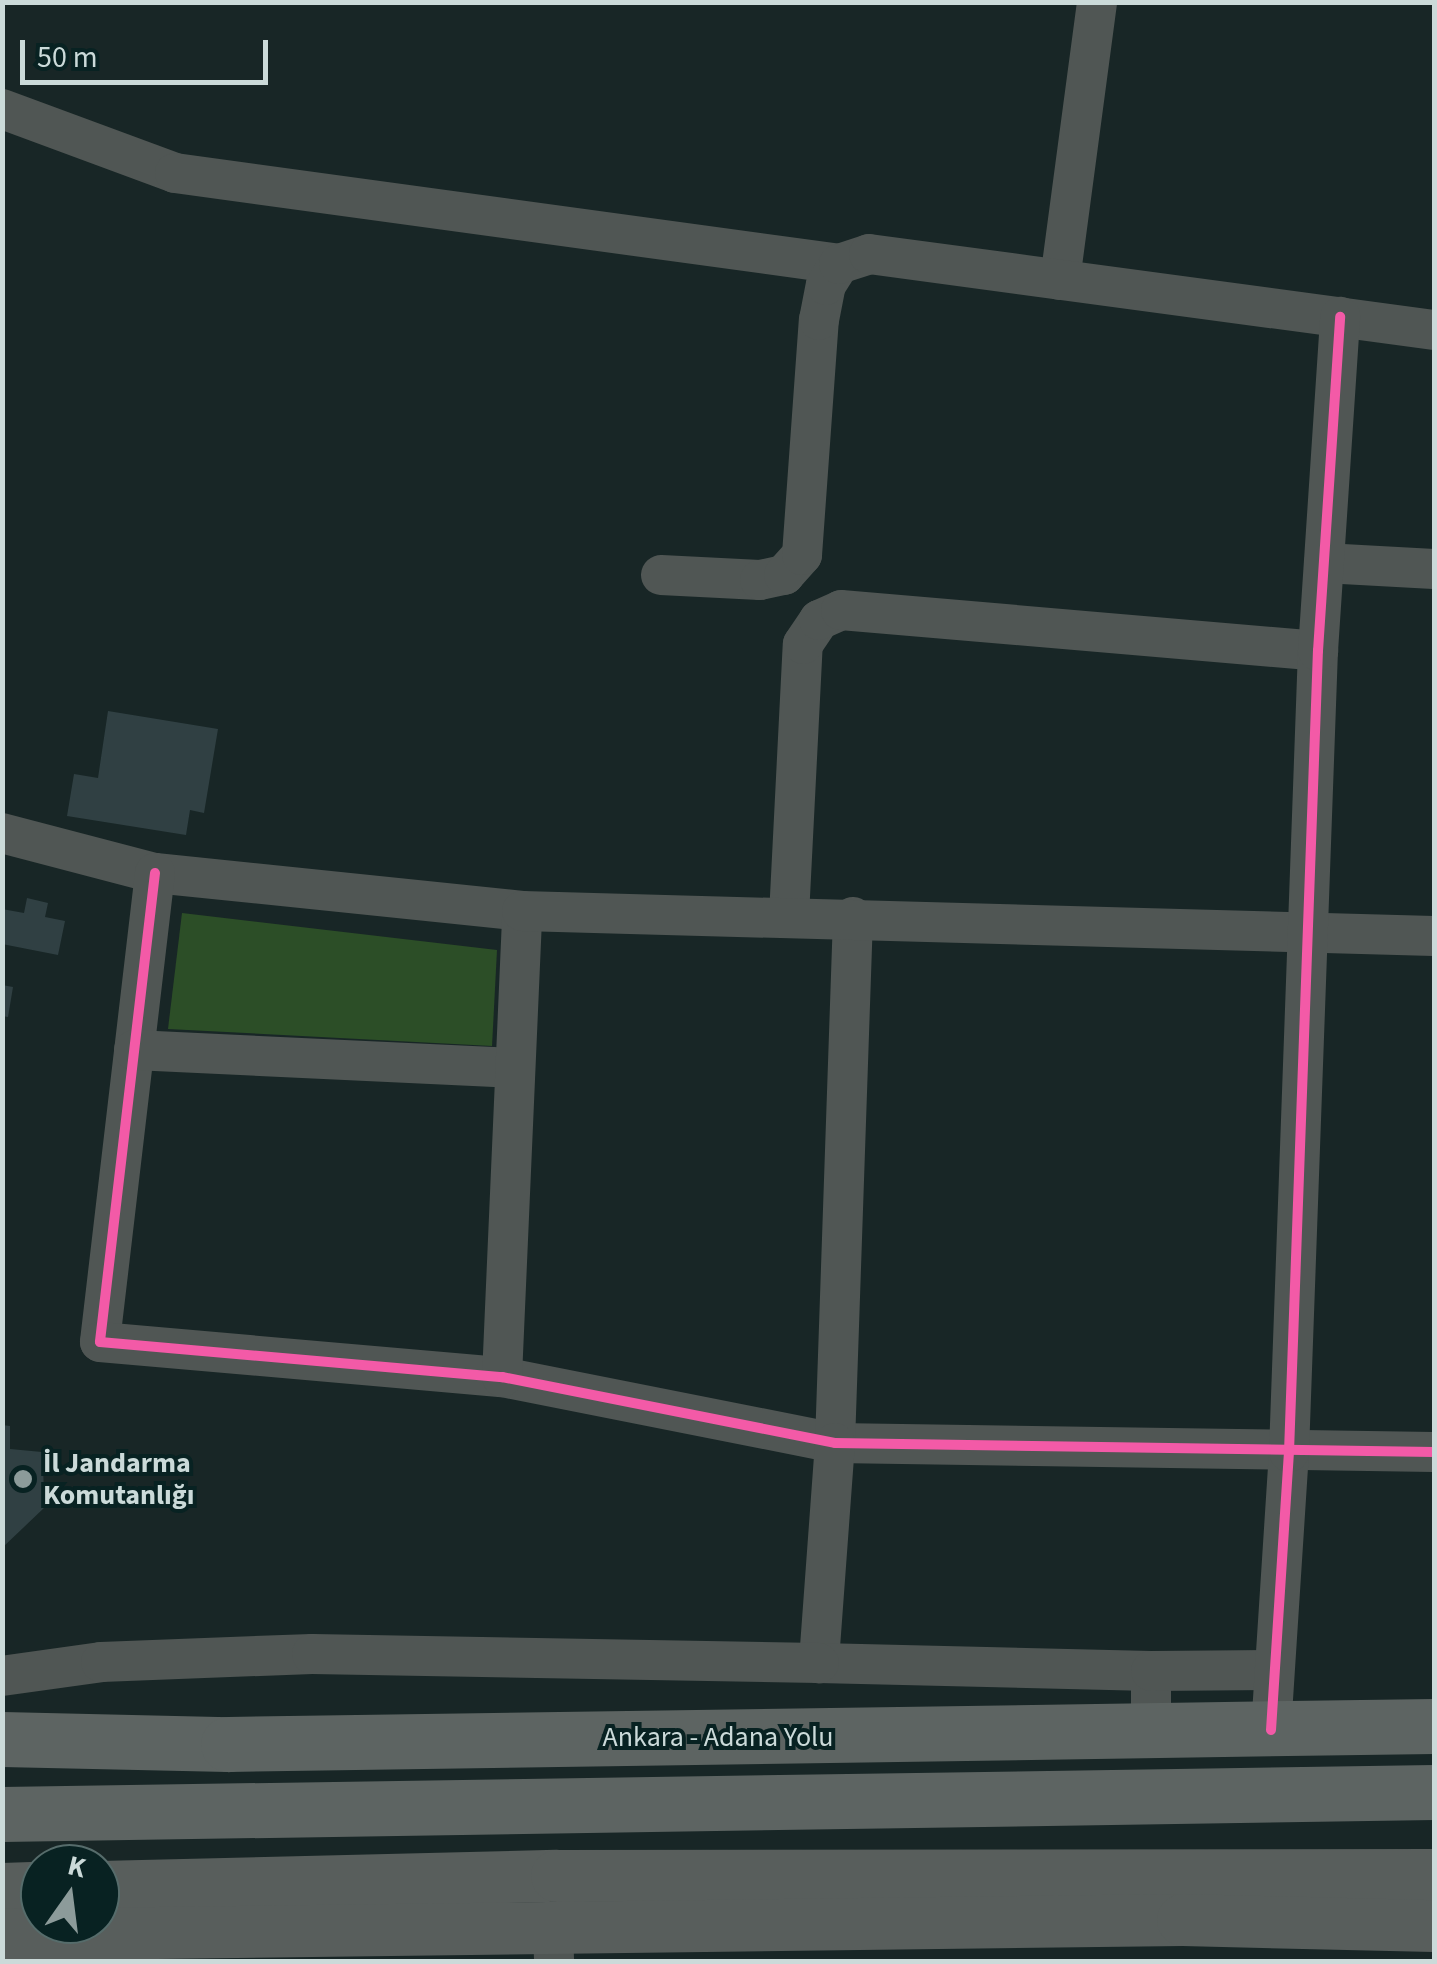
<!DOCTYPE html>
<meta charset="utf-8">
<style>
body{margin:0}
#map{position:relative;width:1437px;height:1964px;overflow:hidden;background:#182626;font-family:"Source Sans 3",sans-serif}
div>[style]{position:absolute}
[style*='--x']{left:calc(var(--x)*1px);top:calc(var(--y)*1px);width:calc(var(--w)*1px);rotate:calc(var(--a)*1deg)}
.green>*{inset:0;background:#2c4e27}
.building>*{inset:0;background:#304043}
.minor>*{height:40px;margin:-20px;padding:0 20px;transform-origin:20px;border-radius:20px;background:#505654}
.major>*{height:52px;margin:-26px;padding:0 26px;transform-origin:26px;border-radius:26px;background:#585e5c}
.highway>*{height:55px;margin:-27.5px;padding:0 27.5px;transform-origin:27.5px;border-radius:27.5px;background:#5d6462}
.cycleway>*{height:10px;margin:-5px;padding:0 5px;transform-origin:5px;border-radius:5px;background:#f35aa7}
.dots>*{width:28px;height:28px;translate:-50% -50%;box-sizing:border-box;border:5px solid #082222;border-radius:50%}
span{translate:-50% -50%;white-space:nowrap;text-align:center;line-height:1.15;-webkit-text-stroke:8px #082222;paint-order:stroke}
.poi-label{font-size:28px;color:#cbdad9;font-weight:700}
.left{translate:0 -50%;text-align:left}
.street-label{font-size:28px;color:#cbdad9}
.frame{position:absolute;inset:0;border:5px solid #cbdad9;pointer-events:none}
.north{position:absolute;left:20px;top:1844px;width:100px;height:100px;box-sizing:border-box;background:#082222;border:2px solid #566c6b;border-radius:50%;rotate:14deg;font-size:28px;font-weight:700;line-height:40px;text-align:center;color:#cbdad9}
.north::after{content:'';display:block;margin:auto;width:35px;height:45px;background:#8c9b9a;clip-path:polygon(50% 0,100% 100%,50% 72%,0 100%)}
.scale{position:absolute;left:20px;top:40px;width:248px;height:45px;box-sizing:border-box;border:5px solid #cbdad9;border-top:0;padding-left:12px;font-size:30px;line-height:35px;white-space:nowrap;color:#cbdad9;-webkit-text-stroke:8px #082222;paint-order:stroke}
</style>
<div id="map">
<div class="green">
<i style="clip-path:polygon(182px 913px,497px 950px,492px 1046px,168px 1029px)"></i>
</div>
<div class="building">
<i style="clip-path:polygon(108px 711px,218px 729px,204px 813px,190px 810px,186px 835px,67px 816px,74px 774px,98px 778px)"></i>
<i style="clip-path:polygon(27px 898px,48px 903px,45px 917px,65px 921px,58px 955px,2px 944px,2px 909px,24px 913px)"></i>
<i style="clip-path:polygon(2px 985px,13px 987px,8px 1017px,2px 1016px)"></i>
<i style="clip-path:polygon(2px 1425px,10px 1426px,10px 1449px,42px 1452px,45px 1507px,2px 1548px)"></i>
</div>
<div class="minor">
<i style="--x:2;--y:109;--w:184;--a:20.3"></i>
<i style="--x:175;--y:173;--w:670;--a:7.8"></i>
<i style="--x:1060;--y:280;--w:280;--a:-82.4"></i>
<i style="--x:1324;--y:563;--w:110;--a:3.1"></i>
<i style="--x:661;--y:575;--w:99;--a:2.9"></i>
<i style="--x:760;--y:580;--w:25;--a:-12"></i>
<i style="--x:784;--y:575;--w:27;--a:-48"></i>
<i style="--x:802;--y:555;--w:236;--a:-85.9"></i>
<i style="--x:819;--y:320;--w:36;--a:-79"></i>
<i style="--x:826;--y:285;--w:25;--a:-58"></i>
<i style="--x:839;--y:264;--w:32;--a:-18"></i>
<i style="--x:869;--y:254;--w:570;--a:7.66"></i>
<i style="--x:2;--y:833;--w:158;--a:14.7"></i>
<i style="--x:155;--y:873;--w:369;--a:5.9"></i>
<i style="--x:155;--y:873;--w:472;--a:96.7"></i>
<i style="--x:100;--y:1342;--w:404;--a:5"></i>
<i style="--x:502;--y:1377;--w:339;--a:11.2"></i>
<i style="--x:835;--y:1443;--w:599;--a:0.86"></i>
<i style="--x:789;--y:916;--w:272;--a:-87.1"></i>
<i style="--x:803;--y:644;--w:29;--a:-56"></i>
<i style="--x:819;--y:620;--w:24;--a:-24"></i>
<i style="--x:841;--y:610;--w:479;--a:4.9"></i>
<i style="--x:853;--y:917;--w:526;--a:91.96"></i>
<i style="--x:835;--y:1443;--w:221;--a:94.2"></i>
<i style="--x:819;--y:1663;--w:332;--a:1.4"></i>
<i style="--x:1151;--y:1671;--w:62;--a:90"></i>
<i style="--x:134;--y:1050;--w:381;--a:2.7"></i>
<i style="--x:502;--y:1377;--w:466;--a:-87.5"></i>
<i style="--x:522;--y:911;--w:912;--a:1.57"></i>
<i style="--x:1151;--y:1671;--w:119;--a:-0.5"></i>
<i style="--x:2;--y:1676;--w:100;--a:-8"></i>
<i style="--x:101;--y:1662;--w:211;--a:-2.2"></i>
<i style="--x:312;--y:1654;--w:507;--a:1.02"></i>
<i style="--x:1271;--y:1730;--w:279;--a:-86.3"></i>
<i style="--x:1289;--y:1452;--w:802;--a:-87.93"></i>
<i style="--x:1318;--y:651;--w:335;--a:-86.2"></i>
<i style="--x:553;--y:1930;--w:32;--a:88"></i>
</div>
<div class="major">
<i style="--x:100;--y:1887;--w:457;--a:-1.4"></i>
<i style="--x:557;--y:1876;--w:877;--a:-0.07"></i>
<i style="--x:2;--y:1889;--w:38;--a:-2"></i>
<i style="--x:2;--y:1935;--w:1181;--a:-0.73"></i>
<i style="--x:1183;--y:1920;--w:251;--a:1.4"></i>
</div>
<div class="highway">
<i style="--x:2;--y:1739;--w:226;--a:1.3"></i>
<i style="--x:228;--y:1744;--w:1206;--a:-0.86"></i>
<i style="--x:2;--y:1814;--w:1432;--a:-0.88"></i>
</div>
<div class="cycleway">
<i style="--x:155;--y:873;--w:472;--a:96.7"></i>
<i style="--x:100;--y:1342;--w:404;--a:5"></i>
<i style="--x:502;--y:1377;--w:339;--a:11.2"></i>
<i style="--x:835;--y:1443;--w:599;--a:0.86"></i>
<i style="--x:1271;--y:1730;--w:279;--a:-86.3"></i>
<i style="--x:1289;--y:1452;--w:802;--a:-87.93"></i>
<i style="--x:1318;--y:651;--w:335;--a:-86.2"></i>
</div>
<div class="dots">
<i style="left:23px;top:1479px;background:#8c9b9a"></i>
</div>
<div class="poi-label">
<span class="left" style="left:43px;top:1479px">İl Jandarma<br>Komutanlığı</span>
</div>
<div class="street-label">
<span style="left:718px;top:1737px">Ankara - Adana Yolu</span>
</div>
<div class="frame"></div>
<div class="north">K</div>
<div class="scale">50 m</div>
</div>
